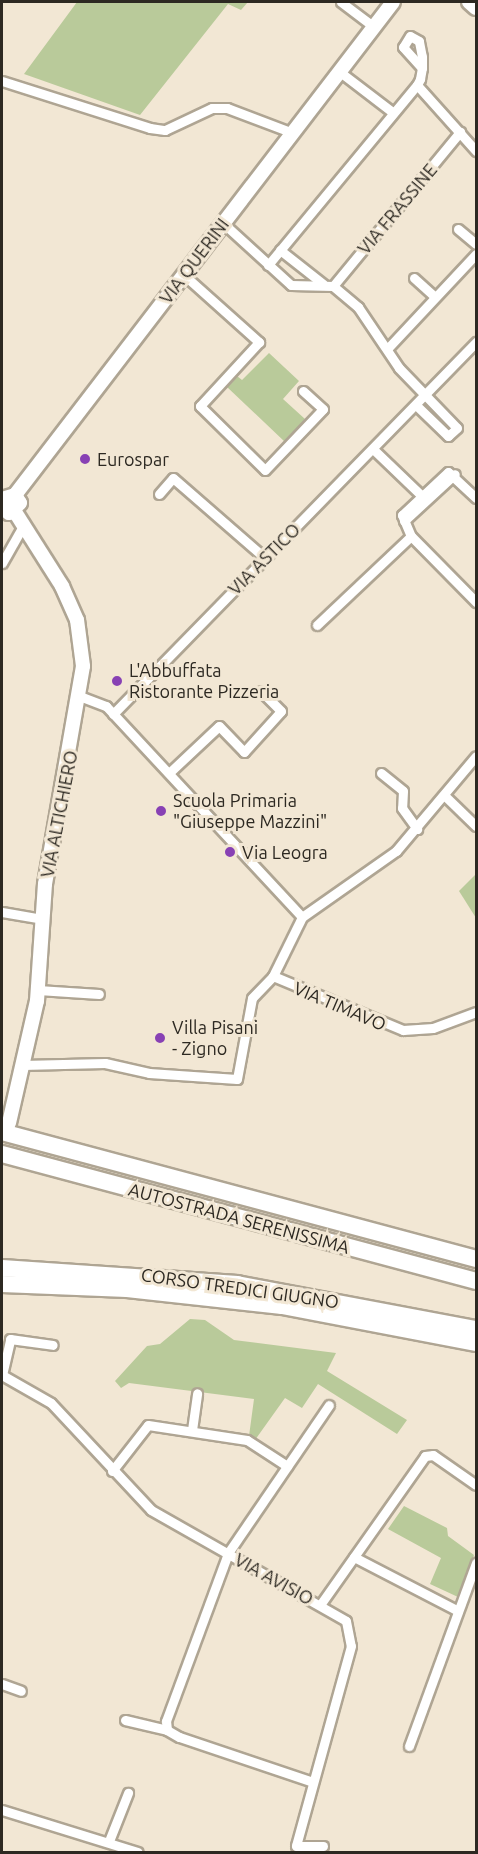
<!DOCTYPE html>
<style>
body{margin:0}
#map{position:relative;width:478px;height:1854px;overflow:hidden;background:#f2e7d4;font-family:Ubuntu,sans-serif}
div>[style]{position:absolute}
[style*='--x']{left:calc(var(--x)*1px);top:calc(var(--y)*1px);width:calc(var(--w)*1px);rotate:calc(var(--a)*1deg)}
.green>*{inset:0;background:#b9ca9a}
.roads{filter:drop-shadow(2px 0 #afa593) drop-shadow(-2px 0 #afa593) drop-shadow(0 2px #afa593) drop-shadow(0 -2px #afa593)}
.street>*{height:9px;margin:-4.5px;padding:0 4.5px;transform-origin:4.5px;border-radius:4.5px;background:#fff}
.secondary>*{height:14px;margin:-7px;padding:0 7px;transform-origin:7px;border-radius:7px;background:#fff}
.highway>*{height:16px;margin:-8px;padding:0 8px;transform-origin:8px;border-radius:8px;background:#fff}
.dots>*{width:16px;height:16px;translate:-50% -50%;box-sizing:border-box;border:3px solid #f2e7d4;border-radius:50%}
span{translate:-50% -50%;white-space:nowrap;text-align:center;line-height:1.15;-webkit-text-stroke:6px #f2e7d4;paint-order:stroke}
.street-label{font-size:18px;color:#2d2922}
.poi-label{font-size:18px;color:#2d2922}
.left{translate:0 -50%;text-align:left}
.frame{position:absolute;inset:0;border:3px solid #2d2922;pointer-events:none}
</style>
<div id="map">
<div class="green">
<i style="clip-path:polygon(77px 2px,248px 2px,241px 10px,228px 4px,140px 115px,24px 74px)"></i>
<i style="clip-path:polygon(269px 353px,299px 381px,283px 399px,305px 419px,285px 442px,227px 387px,237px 376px,242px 380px)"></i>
<i style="clip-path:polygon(476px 874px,476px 918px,459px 891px)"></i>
<i style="clip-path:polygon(190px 1319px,205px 1320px,234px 1340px,336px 1353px,327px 1371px,407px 1420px,397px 1434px,318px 1384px,302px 1408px,285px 1398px,255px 1440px,249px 1436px,254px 1399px,129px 1383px,121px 1388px,115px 1381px,147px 1346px,160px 1344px)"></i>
<i style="clip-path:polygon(404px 1506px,447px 1528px,448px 1536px,474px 1555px,458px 1597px,430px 1584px,441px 1558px,388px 1529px)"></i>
</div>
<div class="roads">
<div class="street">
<i style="--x:341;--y:2;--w:40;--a:37"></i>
<i style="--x:340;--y:72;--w:64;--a:37.4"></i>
<i style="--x:2;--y:81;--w:155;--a:17.6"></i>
<i style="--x:150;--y:128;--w:15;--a:8"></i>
<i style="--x:165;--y:130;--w:52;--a:-25.1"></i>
<i style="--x:212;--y:108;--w:15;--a:0"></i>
<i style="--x:227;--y:108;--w:71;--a:20.7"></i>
<i style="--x:417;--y:85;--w:7;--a:-63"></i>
<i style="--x:420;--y:79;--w:11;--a:-80"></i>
<i style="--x:422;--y:68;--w:11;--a:-90"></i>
<i style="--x:422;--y:57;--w:16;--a:-101"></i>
<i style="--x:419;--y:41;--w:10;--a:-151"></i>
<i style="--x:410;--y:36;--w:13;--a:122"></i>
<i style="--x:403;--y:47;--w:28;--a:48"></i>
<i style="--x:223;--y:223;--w:92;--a:42.4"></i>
<i style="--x:291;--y:285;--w:42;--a:1.4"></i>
<i style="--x:333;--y:286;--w:33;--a:40"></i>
<i style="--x:358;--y:307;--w:73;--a:56.1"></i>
<i style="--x:399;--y:368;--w:83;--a:46"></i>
<i style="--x:457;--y:428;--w:12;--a:138"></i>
<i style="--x:448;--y:436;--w:45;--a:-135.9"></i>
<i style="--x:458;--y:229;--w:23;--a:40"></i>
<i style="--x:280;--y:250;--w:55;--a:38.3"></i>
<i style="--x:268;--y:265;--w:234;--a:-50.4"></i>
<i style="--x:417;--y:85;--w:89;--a:48.2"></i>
<i style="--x:184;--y:275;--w:101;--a:41.8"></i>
<i style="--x:259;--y:342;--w:87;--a:132.7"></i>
<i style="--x:200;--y:406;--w:91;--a:44.6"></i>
<i style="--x:265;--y:470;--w:84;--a:-46.4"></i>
<i style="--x:323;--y:409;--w:27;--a:-138"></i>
<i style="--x:414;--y:278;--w:28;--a:42"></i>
<i style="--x:333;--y:286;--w:200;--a:-50.5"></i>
<i style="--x:387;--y:349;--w:130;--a:-46.9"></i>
<i style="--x:373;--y:449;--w:66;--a:43.8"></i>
<i style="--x:159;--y:494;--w:21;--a:-49"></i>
<i style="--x:173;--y:478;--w:122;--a:41"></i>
<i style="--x:476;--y:498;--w:38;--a:-137"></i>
<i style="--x:448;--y:472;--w:63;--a:136.9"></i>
<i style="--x:402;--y:515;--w:23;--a:67"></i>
<i style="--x:411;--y:536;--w:93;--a:45.4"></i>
<i style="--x:404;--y:521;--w:69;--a:-42.7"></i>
<i style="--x:2;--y:563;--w:43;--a:-60.4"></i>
<i style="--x:317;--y:625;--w:129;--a:-43.4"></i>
<i style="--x:82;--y:697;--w:26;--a:21"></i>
<i style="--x:106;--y:706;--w:288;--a:47.1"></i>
<i style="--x:302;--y:917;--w:115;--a:-35.1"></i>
<i style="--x:396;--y:851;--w:124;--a:-49.9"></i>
<i style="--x:113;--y:714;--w:520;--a:-45.7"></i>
<i style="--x:170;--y:772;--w:67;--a:-43.2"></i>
<i style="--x:219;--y:726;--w:36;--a:46"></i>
<i style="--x:244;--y:752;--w:55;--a:-47.9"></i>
<i style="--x:281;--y:711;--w:28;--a:-135"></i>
<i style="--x:381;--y:773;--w:28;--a:39"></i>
<i style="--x:403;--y:791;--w:17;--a:93"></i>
<i style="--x:402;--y:808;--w:26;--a:54"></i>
<i style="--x:445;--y:796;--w:43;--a:44.1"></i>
<i style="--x:2;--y:912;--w:42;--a:9.7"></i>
<i style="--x:273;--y:976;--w:141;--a:22.6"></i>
<i style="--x:403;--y:1030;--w:30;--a:-4"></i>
<i style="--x:433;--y:1028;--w:46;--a:-20.4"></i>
<i style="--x:38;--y:990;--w:61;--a:3.8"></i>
<i style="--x:22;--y:1065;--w:83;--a:-1.4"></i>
<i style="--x:105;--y:1063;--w:45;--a:12.8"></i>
<i style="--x:149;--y:1073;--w:88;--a:3.9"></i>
<i style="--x:237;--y:1079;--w:82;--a:-79.5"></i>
<i style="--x:252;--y:998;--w:30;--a:-46"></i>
<i style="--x:273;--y:976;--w:66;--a:-63.8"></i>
<i style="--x:2;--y:1375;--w:56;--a:29.7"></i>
<i style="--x:51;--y:1403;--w:146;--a:46.9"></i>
<i style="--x:151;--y:1510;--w:224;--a:29.6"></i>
<i style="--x:346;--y:1621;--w:25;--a:79"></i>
<i style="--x:351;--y:1646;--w:207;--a:105.4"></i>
<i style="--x:296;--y:1846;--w:27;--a:0"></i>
<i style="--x:2;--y:1375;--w:37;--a:-77"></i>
<i style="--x:10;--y:1339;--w:43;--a:7.9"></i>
<i style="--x:192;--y:1430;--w:37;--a:-82"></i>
<i style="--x:112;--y:1471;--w:58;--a:-52"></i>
<i style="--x:148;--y:1425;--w:100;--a:8.6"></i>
<i style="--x:247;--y:1440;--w:48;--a:33"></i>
<i style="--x:354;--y:1557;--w:117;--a:27.4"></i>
<i style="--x:320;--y:1605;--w:182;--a:-54.8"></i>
<i style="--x:425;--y:1456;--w:8;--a:-7"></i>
<i style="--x:433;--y:1455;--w:52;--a:34.9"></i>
<i style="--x:2;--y:1684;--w:20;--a:20"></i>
<i style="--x:125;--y:1720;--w:43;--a:13.4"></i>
<i style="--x:409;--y:1746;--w:195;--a:-69.9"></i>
<i style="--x:313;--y:1782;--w:141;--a:-161.4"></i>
<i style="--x:179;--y:1737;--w:14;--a:-150"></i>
<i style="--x:167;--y:1730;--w:9;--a:-96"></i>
<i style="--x:166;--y:1721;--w:179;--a:-69.7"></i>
<i style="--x:228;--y:1553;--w:179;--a:-55.7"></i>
<i style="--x:2;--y:1810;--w:142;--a:17.2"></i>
<i style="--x:109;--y:1841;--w:52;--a:-68.4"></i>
</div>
<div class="secondary">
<i style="--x:469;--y:2;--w:9;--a:41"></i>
<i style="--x:15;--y:495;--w:621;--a:-52.52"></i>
<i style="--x:2;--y:499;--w:14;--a:-17"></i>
<i style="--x:15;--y:495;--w:9;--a:58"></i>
<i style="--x:20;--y:503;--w:15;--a:138"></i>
<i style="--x:9;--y:513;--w:9;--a:-139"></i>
<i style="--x:9;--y:1123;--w:125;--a:-77.1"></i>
<i style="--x:37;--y:1001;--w:117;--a:-86.1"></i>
<i style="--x:45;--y:884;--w:221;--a:-80.1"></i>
<i style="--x:83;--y:666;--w:46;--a:-97.4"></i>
<i style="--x:77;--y:620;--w:37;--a:-114"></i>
<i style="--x:62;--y:586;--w:88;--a:-122.4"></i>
</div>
<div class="highway">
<i style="--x:2;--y:1132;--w:491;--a:15"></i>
<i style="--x:2;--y:1154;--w:491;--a:15"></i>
<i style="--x:2;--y:1268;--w:236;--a:3.9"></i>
<i style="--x:237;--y:1284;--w:243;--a:10.7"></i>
<i style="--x:2;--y:1284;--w:125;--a:2.3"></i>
<i style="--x:127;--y:1289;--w:156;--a:6.3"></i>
<i style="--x:282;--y:1306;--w:197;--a:10.8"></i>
</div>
</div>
<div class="dots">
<i style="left:85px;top:459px;background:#8841b4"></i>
<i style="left:117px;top:681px;background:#8841b4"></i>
<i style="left:161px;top:811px;background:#8841b4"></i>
<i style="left:230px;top:852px;background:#8841b4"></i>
<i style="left:160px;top:1038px;background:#8841b4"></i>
</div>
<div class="street-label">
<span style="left:397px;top:209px;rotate:-50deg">VIA FRASSINE</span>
<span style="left:194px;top:261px;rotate:-53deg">VIA QUERINI</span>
<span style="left:264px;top:559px;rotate:-45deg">VIA ASTICO</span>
<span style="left:59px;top:814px;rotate:-79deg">VIA ALTICHIERO</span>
<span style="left:340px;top:1006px;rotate:23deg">VIA TIMAVO</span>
<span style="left:239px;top:1218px;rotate:15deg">AUTOSTRADA SERENISSIMA</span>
<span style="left:240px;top:1288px;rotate:8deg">CORSO TREDICI GIUGNO</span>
<span style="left:274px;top:1579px;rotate:29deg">VIA AVISIO</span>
</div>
<div class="poi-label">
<span class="left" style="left:97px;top:459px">Eurospar</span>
<span class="left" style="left:129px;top:681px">L'Abbuffata<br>Ristorante Pizzeria</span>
<span class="left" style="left:173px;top:811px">Scuola Primaria<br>"Giuseppe Mazzini"</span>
<span class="left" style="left:242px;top:852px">Via Leogra</span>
<span class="left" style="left:172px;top:1038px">Villa Pisani<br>- Zigno</span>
</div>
<div class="frame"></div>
</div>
